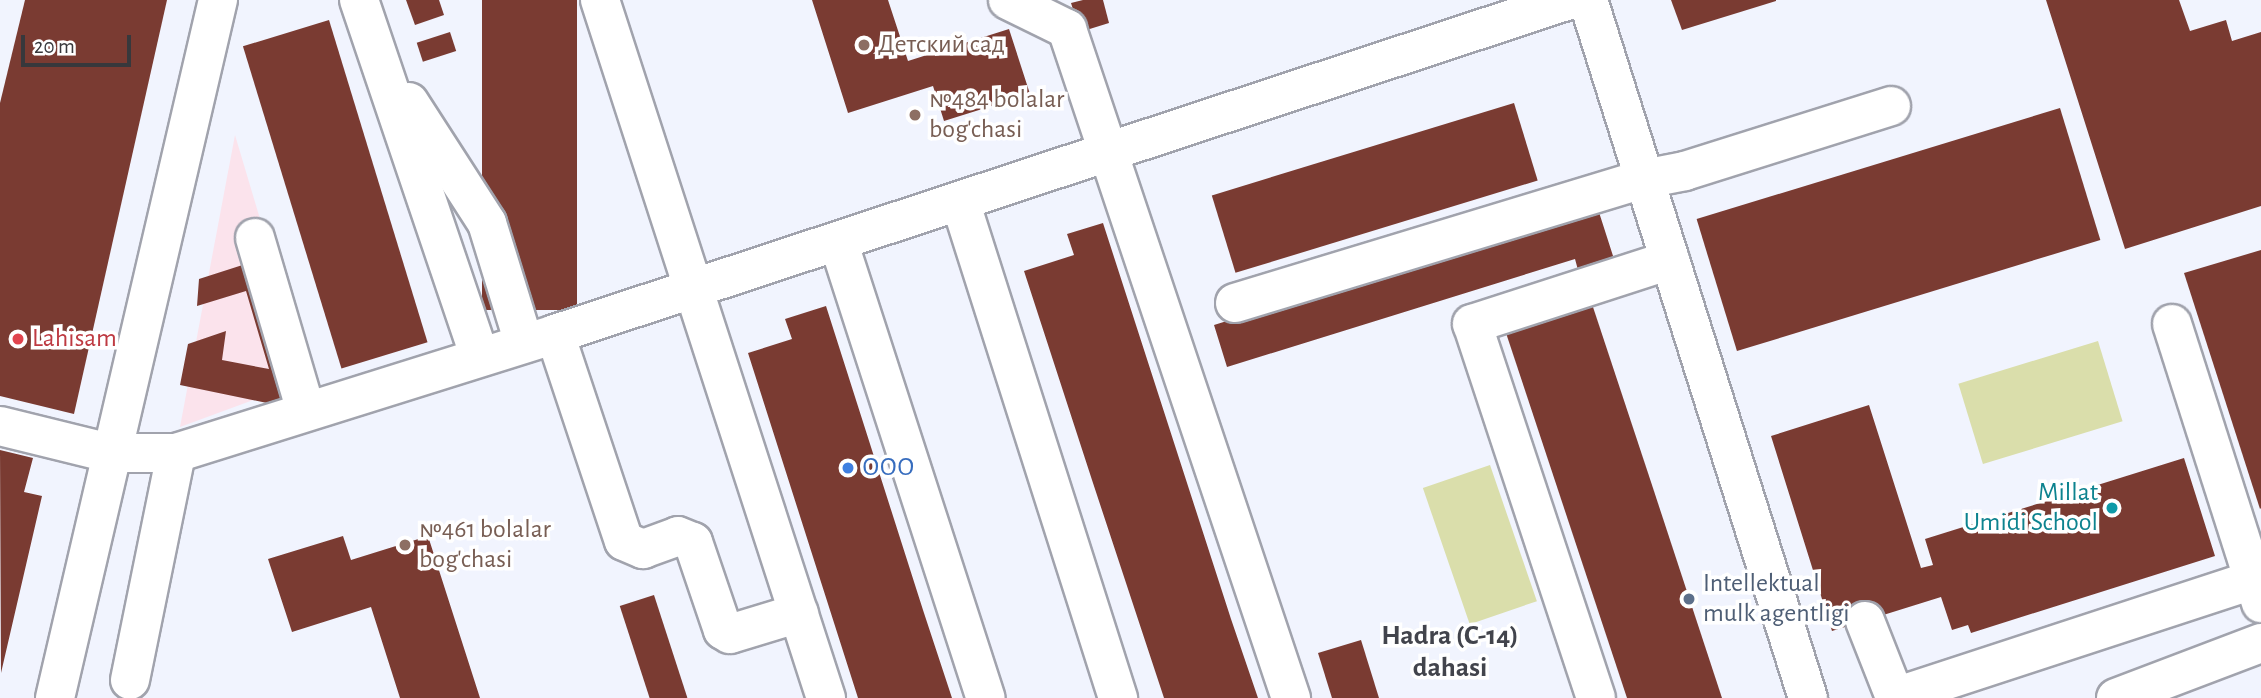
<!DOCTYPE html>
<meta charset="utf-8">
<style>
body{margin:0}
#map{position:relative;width:2261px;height:698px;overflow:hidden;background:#f1f4fe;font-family:"Alegreya Sans",sans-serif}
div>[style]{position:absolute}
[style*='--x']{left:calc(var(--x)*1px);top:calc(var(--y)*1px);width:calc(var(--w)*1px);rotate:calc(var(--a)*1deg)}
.industrial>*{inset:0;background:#fbe3ec}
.green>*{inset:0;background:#dadeab;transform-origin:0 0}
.building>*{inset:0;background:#7a3b32;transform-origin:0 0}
.roads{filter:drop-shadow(2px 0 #a1a3ad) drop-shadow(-2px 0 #a1a3ad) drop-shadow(0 2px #a1a3ad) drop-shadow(0 -2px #a1a3ad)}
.minor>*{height:38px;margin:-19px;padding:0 19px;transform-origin:19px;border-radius:19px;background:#fff}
.dots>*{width:19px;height:19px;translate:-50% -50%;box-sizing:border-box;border:4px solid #fff;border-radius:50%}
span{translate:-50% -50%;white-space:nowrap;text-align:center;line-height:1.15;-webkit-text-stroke:7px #fff;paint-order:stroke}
.education-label{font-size:26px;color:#785e54}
.left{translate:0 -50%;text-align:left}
.health-label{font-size:26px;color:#be3a42}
.shop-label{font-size:26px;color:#366cbe}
.culture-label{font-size:26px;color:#0d838f}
.right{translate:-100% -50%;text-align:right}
.service-label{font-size:26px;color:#4e5e75}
.neighbourhood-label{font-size:28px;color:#42444c;font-weight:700}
.scale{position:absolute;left:21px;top:35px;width:110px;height:32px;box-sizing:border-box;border:4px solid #37383c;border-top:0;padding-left:9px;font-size:21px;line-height:24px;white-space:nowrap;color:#37383c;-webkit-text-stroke:5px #fff;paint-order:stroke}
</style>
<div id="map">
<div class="industrial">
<i style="clip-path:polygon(235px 135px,308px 380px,180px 427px)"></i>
</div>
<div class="green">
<i style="left:2098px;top:341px;width:84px;height:146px;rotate:73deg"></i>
<i style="left:1490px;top:465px;width:144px;height:71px;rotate:71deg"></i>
</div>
<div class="building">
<i style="clip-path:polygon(25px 0,167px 0,74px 414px,0 396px,0 103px)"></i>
<i style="clip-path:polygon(406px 0,439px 0,444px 15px,415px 25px)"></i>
<i style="left:482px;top:0;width:95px;height:310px"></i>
<i style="clip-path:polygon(812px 0,888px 0,908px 61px,1009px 29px,1030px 94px,944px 121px,933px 86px,848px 113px)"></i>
<i style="clip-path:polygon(1083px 0,1103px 0,1109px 23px,1080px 32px,1071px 3px)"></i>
<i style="clip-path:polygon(1671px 0,1776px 0,1776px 1px,1682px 30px)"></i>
<i style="clip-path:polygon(2046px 0,2179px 0,2190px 31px,2226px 20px,2232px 41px,2261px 32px,2261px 206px,2125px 249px)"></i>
<i style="left:329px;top:20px;width:337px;height:90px;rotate:73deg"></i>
<i style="left:450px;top:32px;width:20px;height:35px;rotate:72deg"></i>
<i style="left:1514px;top:103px;width:81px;height:316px;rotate:73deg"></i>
<i style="left:2060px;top:108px;width:138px;height:380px;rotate:73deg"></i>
<i style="clip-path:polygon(1597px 206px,1614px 259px,1578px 270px,1575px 259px,1227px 367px,1214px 325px)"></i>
<i style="clip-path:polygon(1103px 223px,1231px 619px,1258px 698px,1164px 698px,1092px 480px,1024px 271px,1074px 255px,1067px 234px)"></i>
<i style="clip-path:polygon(2261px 250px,2261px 508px,2260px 509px,2184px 273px)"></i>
<i style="clip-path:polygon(255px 261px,286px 407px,180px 385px,188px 344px,226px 331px,222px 360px,269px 369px,246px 291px,197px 306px,199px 279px)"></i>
<i style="clip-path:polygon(1591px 301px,1651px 482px,1722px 698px,1627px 698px,1505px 330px)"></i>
<i style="clip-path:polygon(826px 306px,923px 610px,952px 698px,858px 698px,813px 557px,748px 353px,792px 339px,785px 319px)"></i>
<i style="clip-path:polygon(1869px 405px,1921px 568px,1933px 565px,1925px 539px,2184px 458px,2215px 556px,1971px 633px,1968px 625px,1952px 630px,1941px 597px,1832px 631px,1771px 436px)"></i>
<i style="clip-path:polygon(0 450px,33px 458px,24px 492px,42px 496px,1px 673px)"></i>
<i style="clip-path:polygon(343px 536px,351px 560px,428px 536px,480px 698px,400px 698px,371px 607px,292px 632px,268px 559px)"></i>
<i style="left:654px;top:595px;width:108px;height:36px;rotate:72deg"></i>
<i style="clip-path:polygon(1361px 640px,1379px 698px,1332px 698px,1318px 653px)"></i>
</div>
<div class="roads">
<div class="minor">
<i style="--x:359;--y:0;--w:377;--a:71.3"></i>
<i style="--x:600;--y:0;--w:734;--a:72.06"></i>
<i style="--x:1008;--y:0;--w:66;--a:26.2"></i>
<i style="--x:1067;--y:29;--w:706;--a:71.49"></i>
<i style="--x:1588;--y:0;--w:732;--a:72.51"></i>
<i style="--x:409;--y:102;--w:144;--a:57.2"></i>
<i style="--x:487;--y:223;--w:126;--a:72.9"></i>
<i style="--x:960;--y:201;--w:522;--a:72.36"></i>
<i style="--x:255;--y:238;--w:180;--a:73.6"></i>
<i style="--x:838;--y:241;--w:480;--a:72.1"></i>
<i style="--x:1235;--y:303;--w:427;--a:-16.9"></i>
<i style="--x:1644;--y:179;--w:42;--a:-11"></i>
<i style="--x:1685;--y:171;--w:216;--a:-17.5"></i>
<i style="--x:2172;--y:324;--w:293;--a:72.3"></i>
<i style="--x:555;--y:334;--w:218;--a:71.6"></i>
<i style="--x:624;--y:541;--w:21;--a:23"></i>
<i style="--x:643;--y:549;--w:37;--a:-20"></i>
<i style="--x:678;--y:536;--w:16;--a:22"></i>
<i style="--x:693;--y:542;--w:93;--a:71.2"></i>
<i style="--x:723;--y:630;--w:8;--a:30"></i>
<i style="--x:730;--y:634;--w:72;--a:-16.9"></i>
<i style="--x:0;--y:426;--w:113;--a:13.8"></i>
<i style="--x:110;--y:453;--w:66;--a:0"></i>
<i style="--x:176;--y:453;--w:397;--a:-17.4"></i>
<i style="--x:555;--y:334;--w:1068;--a:-18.23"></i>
<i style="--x:1865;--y:621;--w:82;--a:68.5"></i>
<i style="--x:1895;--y:697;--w:378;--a:-18.1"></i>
<i style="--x:130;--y:680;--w:232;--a:-78.5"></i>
<i style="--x:55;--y:698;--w:717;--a:-76.86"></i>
<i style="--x:1596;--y:698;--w:394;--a:-108.3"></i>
<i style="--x:1472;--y:324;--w:208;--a:-17.9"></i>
<i style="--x:2116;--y:698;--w:155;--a:-20.8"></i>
</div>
</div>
<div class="dots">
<i style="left:864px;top:45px;background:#8d6e63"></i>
<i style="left:915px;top:115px;background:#8d6e63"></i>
<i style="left:18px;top:339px;background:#e0444e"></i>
<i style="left:848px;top:468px;background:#3f7fe0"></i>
<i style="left:2112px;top:508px;background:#0f9aa8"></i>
<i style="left:405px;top:545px;background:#8d6e63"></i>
<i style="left:1689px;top:599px;background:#5c6f8a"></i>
</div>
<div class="education-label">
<span class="left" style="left:878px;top:45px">Детский сад</span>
<span class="left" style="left:929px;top:115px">№484 bolalar<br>bog'chasi</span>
<span class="left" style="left:419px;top:545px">№461 bolalar<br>bog'chasi</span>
</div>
<div class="health-label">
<span class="left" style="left:32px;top:339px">Lahisam</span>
</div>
<div class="shop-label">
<span class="left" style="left:862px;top:468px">ООО</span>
</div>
<div class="culture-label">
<span class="right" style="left:2098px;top:508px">Millat<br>Umidi School</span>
</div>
<div class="service-label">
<span class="left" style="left:1703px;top:599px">Intellektual<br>mulk agentligi</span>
</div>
<div class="neighbourhood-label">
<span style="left:1450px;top:652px">Hadra (C-14)<br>dahasi</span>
</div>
<div class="scale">20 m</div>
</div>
